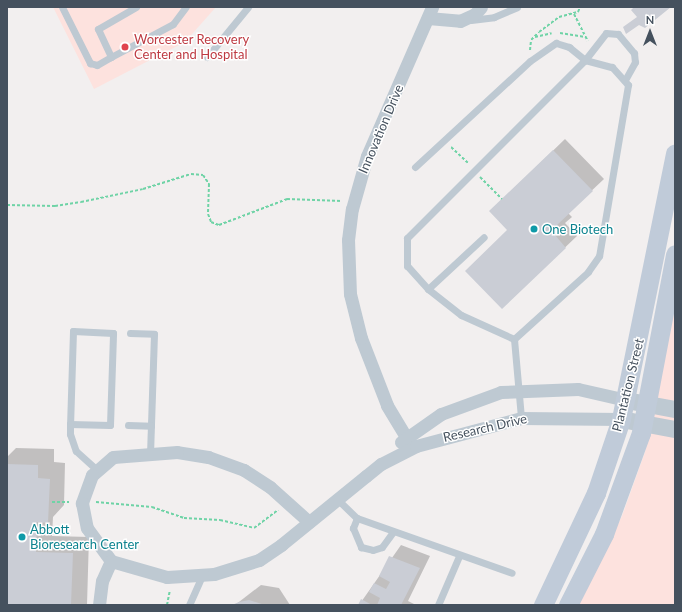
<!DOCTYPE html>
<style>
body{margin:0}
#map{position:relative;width:682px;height:612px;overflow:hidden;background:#f2efef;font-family:Lato,sans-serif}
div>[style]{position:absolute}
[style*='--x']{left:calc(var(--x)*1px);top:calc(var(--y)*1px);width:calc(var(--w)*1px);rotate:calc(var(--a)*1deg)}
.medical>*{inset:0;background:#fde2de}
.shadow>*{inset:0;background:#0003}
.building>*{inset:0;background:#cacdd5}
.path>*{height:2px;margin-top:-1px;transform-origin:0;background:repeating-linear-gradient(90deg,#6fd3a6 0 3px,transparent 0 5px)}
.service>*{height:7px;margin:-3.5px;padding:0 3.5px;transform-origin:3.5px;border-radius:3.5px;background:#bec9d2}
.minor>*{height:13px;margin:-6.5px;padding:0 6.5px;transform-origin:6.5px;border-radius:6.5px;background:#bec9d2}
.tertiary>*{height:17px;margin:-8.5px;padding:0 8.5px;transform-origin:8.5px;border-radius:8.5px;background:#bec9d2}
.secondary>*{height:19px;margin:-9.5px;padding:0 9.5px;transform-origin:9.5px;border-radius:9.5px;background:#c0cbd9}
.dots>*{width:11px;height:11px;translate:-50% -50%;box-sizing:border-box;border:2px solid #fff;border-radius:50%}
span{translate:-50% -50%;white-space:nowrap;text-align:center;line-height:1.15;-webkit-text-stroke:3px #fff;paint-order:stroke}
.health-label{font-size:13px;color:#be3a42}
.left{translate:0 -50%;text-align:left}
.street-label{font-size:13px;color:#45515e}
.culture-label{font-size:13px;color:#0d838f}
.frame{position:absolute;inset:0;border:8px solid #45515e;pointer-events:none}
.north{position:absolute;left:630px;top:12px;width:40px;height:40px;-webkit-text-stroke:3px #fff;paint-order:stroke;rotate:0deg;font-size:11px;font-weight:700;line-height:16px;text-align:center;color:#45515e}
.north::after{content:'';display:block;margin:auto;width:14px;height:18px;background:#45515e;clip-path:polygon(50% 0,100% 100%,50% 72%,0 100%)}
</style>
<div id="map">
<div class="medical">
<i style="clip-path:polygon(53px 7px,216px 7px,185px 42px,94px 89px)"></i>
<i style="clip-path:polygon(675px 309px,675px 605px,576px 605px,622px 516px,645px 452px)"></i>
</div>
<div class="shadow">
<i style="clip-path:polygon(565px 139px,604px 179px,568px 213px,572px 217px,565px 223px,577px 236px,502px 308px,508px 230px,502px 200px)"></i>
<i style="clip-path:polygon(16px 448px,54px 449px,54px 462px,65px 463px,64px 505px,53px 517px,52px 536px,89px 537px,87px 605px,7px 605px,7px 457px)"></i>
<i style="clip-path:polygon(401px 545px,430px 556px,408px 601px,416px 605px,359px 605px)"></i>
<i style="clip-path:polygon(261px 585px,279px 588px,290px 605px,235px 605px)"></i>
</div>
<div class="building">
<i style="clip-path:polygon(634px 7px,671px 7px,645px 28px,639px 25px,626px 34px,623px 27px,637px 17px,631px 10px)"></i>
<i style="clip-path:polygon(553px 150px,593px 191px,557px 225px,561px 229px,555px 235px,566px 248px,502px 309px,465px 271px,507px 230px,489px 211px)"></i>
<i style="clip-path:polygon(7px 464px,38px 465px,38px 478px,50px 479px,48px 523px,37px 522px,36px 552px,73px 553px,71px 605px,7px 605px)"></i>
<i style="clip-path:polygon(389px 556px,420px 568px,401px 605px,377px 605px,380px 598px,369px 592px,374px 583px,386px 589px,390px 582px,379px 576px)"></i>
<i style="clip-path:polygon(361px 599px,372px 605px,358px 605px)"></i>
<i style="clip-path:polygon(249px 600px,265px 605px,232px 605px,239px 602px)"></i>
</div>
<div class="path">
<i style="--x:574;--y:14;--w:30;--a:63"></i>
<i style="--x:560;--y:33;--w:24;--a:9"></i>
<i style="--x:535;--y:37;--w:17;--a:-13"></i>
<i style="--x:530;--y:50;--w:10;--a:-84"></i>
<i style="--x:531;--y:40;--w:11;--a:-45"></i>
<i style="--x:539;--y:32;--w:25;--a:-37"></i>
<i style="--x:559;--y:17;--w:20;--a:-15"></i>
<i style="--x:578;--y:12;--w:5;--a:-68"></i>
<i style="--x:451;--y:147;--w:23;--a:43"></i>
<i style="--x:480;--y:177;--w:31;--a:45"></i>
<i style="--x:7;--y:205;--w:48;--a:1.2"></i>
<i style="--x:55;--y:206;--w:26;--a:-9"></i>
<i style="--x:81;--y:202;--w:63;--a:-11.8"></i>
<i style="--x:143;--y:189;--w:50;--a:-17.4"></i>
<i style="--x:191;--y:174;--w:12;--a:5"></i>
<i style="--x:203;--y:175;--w:11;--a:56"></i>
<i style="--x:209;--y:184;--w:30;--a:92"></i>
<i style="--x:208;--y:214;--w:9;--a:69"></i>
<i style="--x:211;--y:222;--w:9;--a:21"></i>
<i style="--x:219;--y:225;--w:73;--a:-20.9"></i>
<i style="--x:287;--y:199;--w:55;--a:2.1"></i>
<i style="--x:52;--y:502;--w:17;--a:0"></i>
<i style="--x:96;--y:502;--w:56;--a:5.1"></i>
<i style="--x:152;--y:507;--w:34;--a:19"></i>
<i style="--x:184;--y:518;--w:36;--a:3"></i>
<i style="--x:220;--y:520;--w:35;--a:13"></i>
<i style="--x:254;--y:528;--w:30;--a:-37"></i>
<i style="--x:167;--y:605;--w:15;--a:-79"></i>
</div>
<div class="service">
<i style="--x:62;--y:7;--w:63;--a:63.4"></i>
<i style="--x:90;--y:63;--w:7;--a:16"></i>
<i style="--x:97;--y:65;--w:16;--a:-30"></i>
<i style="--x:136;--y:7;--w:44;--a:149.9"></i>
<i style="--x:98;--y:29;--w:31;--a:65"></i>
<i style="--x:111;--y:57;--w:70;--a:-28"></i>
<i style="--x:173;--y:24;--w:21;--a:-53"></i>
<i style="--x:471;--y:20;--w:23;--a:-7"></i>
<i style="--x:494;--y:17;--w:25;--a:-23"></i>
<i style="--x:207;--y:57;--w:65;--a:-50.6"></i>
<i style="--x:415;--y:167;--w:156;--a:-42.7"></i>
<i style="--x:530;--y:61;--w:32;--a:-35"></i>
<i style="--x:556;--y:43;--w:14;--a:17"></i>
<i style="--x:569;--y:47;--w:21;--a:39"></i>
<i style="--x:585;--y:60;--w:28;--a:15"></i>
<i style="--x:612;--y:67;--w:24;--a:48"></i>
<i style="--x:628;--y:85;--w:173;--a:99.6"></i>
<i style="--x:599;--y:256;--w:19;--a:125"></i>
<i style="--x:588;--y:272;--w:100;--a:137.8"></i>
<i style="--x:514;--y:339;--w:79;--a:84.9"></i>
<i style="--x:428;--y:289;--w:76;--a:-42.9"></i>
<i style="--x:130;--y:333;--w:24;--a:2"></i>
<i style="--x:154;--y:334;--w:118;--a:91.9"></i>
<i style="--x:514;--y:339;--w:58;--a:-155.6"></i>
<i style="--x:461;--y:315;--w:42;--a:-141.8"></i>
<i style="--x:428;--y:289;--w:31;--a:-132"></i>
<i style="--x:407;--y:266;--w:28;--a:-90"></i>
<i style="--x:407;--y:238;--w:252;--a:-45"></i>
<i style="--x:585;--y:60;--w:34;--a:-52"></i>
<i style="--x:606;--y:33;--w:12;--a:5"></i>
<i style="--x:618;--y:34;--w:25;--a:50"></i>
<i style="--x:634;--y:53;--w:9;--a:84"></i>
<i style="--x:635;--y:62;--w:21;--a:119"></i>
<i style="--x:70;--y:424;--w:40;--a:1.4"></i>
<i style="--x:110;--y:425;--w:92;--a:-88.1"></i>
<i style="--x:113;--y:333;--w:40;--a:-177.1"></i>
<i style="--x:73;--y:331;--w:93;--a:91.8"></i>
<i style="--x:70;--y:424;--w:10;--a:90"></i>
<i style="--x:70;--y:434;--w:18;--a:71"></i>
<i style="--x:76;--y:451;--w:27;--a:42"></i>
<i style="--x:128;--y:425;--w:23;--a:2"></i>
<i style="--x:337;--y:499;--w:28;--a:44"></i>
<i style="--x:357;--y:518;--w:164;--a:19.5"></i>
<i style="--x:357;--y:518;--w:11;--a:112"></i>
<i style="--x:353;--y:528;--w:21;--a:67"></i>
<i style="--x:361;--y:547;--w:12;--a:14"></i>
<i style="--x:373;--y:550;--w:9;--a:-18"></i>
<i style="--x:382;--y:547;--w:19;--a:-54"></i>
<i style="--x:189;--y:605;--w:32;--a:-66"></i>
<i style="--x:438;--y:605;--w:53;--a:-66.8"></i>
</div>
<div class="minor">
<i style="--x:428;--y:18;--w:32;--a:5"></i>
<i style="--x:460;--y:21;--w:17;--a:-25"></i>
<i style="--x:475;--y:14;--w:9;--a:-49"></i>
<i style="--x:406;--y:437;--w:37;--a:-121"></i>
<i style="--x:387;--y:405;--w:72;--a:-111.2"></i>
<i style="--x:361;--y:338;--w:45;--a:-104"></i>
<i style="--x:350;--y:294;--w:54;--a:-92.1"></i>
<i style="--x:348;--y:240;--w:31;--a:-83"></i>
<i style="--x:352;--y:209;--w:55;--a:-74.2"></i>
<i style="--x:367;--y:156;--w:163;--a:-66.4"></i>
<i style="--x:401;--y:442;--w:49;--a:-35"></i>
<i style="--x:441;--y:414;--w:64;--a:-20.1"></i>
<i style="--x:501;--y:392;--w:77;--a:-2.2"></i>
<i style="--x:578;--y:389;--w:49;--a:12.9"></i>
<i style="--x:309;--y:522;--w:52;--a:-138.1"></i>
<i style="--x:270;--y:487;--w:31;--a:-147"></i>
<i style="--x:244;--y:470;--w:38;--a:-160"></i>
<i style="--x:208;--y:457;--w:31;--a:-171"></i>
<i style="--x:177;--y:452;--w:64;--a:175.5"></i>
<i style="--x:113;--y:457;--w:28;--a:139"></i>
<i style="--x:92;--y:475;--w:30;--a:110"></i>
<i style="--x:82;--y:503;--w:25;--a:79"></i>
<i style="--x:87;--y:528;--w:41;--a:54"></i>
<i style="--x:111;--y:561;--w:58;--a:15.9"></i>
<i style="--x:167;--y:577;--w:47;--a:-3.7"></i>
<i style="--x:214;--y:574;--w:47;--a:-17.3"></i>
<i style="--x:259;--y:560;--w:27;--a:-34"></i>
<i style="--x:281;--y:545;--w:109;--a:-39.1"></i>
<i style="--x:366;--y:476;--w:19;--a:-39"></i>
<i style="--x:381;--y:464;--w:39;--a:-27"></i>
<i style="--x:416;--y:446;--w:109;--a:-14.9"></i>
<i style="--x:521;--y:418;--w:100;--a:0.6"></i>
<i style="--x:99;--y:605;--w:24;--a:-83"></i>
<i style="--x:102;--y:581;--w:22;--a:-66"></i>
</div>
<div class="tertiary">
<i style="--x:626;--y:400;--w:50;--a:10.4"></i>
<i style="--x:621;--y:419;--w:55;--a:10.5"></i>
</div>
<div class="secondary">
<i style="--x:543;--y:605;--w:124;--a:-64.7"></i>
<i style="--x:596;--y:493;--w:78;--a:-71.3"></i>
<i style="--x:621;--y:419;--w:271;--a:-78.5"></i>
<i style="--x:568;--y:605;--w:80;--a:-63.1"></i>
<i style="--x:604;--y:534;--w:108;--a:-69.9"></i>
<i style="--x:641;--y:433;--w:182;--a:-79.2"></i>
</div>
<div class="dots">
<i style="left:125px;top:47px;background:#e0444e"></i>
<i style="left:534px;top:229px;background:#0f9aa8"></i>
<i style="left:22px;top:537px;background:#0f9aa8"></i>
</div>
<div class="health-label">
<span class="left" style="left:134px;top:47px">Worcester Recovery<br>Center and Hospital</span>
</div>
<div class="street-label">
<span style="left:381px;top:129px;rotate:-67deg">Innovation Drive</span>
<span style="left:628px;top:385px;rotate:-76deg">Plantation Street</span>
<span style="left:485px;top:428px;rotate:-13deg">Research Drive</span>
</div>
<div class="culture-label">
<span class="left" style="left:542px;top:229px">One Biotech</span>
<span class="left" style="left:30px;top:537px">Abbott<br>Bioresearch Center</span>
</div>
<div class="frame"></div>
<div class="north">N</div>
</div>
